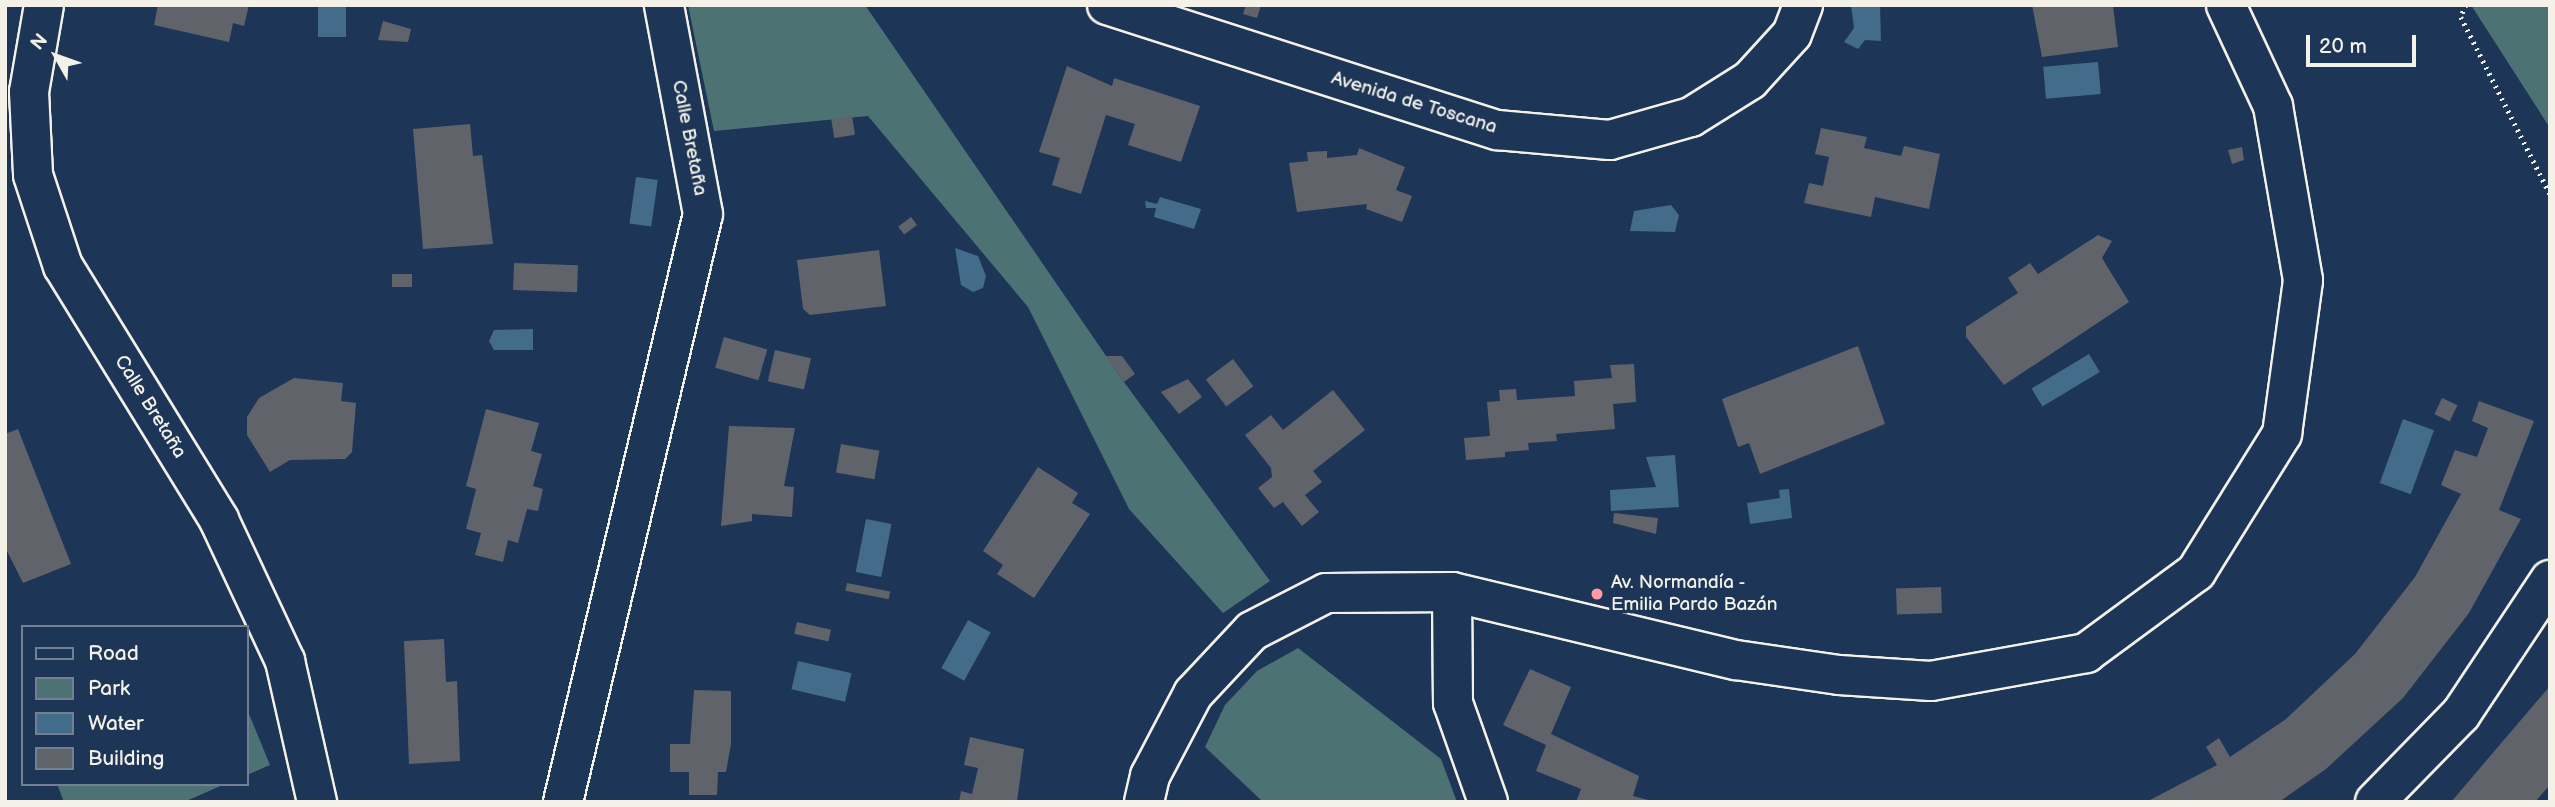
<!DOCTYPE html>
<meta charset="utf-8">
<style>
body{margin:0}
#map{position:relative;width:2555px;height:807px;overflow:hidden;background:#1d3557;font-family:"Balsamiq Sans",sans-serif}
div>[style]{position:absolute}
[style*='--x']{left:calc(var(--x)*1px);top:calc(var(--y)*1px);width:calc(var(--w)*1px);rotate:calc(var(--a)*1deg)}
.green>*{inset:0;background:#4d7274}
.water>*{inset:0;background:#426c89;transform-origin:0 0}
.building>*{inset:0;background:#60636a;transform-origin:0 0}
.path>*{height:4.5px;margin-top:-2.25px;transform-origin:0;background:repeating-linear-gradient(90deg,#f4f1e8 0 2px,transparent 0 7px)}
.roads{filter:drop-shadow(2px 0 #f4f1e8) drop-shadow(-2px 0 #f4f1e8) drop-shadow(0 2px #f4f1e8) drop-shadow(0 -2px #f4f1e8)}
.minor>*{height:38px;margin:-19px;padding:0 19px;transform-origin:19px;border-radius:19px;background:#1d3557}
.dots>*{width:19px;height:19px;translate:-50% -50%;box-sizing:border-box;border:4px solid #1d3557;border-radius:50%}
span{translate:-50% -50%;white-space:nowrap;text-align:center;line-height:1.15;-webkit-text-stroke:7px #1d3557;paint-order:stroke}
.street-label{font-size:19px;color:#f4f1e8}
.poi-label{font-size:19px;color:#f4f1e8}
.left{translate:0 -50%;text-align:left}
.frame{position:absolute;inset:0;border:7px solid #f4f1e8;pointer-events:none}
.legend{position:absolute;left:21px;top:625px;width:228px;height:161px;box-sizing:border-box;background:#1d3557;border:2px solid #738091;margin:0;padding:9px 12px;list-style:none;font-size:21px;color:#f4f1e8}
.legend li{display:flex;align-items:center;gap:14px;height:35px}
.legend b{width:35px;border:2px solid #738091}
.north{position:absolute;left:21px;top:21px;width:70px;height:70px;-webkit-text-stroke:5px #1d3557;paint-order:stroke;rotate:310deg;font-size:19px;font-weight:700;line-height:28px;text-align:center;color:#f4f1e8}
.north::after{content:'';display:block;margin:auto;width:24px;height:32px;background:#f4f1e8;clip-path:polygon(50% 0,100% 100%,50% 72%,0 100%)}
.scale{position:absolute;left:2306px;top:35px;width:110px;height:32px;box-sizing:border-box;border:4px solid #f4f1e8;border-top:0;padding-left:9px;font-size:21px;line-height:24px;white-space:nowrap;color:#f4f1e8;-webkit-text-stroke:5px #1d3557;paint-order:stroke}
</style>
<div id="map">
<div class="green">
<i style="clip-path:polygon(688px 5px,865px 5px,1124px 382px,1270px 581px,1223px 613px,1129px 509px,1028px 307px,868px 116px,714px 131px)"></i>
<i style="clip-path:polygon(2471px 5px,2550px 5px,2550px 128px)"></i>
<i style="clip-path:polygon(1298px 648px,1441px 759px,1457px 802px,1263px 802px,1205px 747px,1225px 705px,1257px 671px)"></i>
<i style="clip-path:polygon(247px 709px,270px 765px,247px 775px)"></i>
<i style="clip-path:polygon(57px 784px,225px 784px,184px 802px,64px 802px)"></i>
</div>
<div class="water">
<i style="left:318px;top:5px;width:28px;height:32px"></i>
<i style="clip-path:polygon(1851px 5px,1880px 5px,1881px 41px,1865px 40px,1858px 49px,1844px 42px,1854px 28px)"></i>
<i style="left:2098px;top:62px;width:32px;height:55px;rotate:85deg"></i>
<i style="left:636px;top:177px;width:22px;height:47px;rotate:8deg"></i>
<i style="clip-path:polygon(1160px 197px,1201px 209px,1194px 229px,1154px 217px,1156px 208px,1146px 208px,1145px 201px,1157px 204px)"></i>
<i style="clip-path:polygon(1671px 205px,1679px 215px,1675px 232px,1630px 231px,1634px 211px)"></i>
<i style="clip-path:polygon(955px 248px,978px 256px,986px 276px,983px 288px,973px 292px,961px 285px)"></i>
<i style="clip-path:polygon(533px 329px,533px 350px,494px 350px,489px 341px,494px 330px)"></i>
<i style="left:2089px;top:354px;width:21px;height:67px;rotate:59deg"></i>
<i style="left:2403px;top:419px;width:33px;height:68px;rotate:20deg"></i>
<i style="clip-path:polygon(1675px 455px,1679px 507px,1611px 511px,1610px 490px,1656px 487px,1646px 457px)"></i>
<i style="clip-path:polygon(1789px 489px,1792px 518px,1750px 524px,1747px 503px,1780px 498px,1779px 490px)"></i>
<i style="left:866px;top:519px;width:26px;height:54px;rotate:11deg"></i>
<i style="left:968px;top:620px;width:26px;height:55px;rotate:29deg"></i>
<i style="left:798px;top:661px;width:55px;height:29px;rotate:13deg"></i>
</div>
<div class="building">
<i style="clip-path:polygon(158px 5px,249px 5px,244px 26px,233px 23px,229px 42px,154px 25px)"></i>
<i style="clip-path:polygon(1246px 5px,1261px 5px,1257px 18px,1243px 14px)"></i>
<i style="clip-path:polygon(2032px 5px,2113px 5px,2118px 47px,2042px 57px)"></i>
<i style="clip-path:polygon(383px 21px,411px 29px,408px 42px,378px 40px)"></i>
<i style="clip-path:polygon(1067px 66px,1112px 86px,1114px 78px,1200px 106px,1181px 162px,1128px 145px,1135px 124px,1106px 115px,1081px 194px,1052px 185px,1060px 158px,1039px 152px)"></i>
<i style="left:852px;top:116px;width:19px;height:21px;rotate:81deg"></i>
<i style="clip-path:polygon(470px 124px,473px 156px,482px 155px,493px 244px,423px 249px,413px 129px)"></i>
<i style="clip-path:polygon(1821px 128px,1867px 137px,1864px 148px,1901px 156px,1904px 146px,1940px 154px,1929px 209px,1875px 197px,1871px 217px,1804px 203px,1809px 183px,1823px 186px,1829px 157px,1815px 154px)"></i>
<i style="clip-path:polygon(2242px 147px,2244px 160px,2232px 164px,2228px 150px)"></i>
<i style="clip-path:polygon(1359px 148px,1405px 167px,1396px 190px,1412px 196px,1402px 222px,1366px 209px,1367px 204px,1297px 212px,1289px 163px,1308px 161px,1307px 152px,1327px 151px,1327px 158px,1357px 155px)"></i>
<i style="left:911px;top:217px;width:10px;height:16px;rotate:53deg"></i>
<i style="clip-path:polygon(2098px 235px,2112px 241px,2102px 258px,2129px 302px,2004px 385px,1966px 337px,1966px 327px,2018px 293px,2008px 278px,2030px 263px,2038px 274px)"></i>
<i style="clip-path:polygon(879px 250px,886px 306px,810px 315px,803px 309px,797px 260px)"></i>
<i style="left:514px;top:263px;width:64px;height:27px;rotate:2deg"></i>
<i style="left:392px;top:274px;width:20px;height:13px"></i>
<i style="left:724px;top:337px;width:45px;height:32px;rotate:16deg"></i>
<i style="clip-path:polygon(1858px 346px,1885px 424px,1760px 474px,1749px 443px,1738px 447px,1722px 399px)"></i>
<i style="left:775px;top:350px;width:37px;height:32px;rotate:13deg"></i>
<i style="clip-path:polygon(1106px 356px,1122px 356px,1135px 374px,1124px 382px)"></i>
<i style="left:1233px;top:359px;width:34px;height:34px;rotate:53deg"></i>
<i style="clip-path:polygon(1634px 364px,1636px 402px,1613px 404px,1615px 429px,1556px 434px,1557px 441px,1528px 443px,1529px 450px,1505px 452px,1505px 457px,1466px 460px,1464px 438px,1490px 436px,1487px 402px,1500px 401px,1499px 390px,1516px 389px,1517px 400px,1575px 396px,1574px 381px,1612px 378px,1610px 365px)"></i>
<i style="clip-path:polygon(294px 378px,343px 383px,341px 401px,356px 403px,352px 452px,345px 459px,290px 460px,270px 472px,247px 435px,247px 417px,259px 398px)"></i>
<i style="clip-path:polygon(1188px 379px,1202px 397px,1179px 414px,1161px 392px)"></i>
<i style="clip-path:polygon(1333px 390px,1365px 430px,1313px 471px,1322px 482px,1305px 495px,1319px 512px,1302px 526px,1283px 502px,1274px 508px,1258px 488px,1272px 477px,1271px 468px,1245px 435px,1271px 415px,1283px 430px)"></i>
<i style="left:2442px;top:398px;width:17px;height:18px;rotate:25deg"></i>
<i style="clip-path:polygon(2479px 401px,2534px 421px,2499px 510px,2521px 519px,2469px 613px,2403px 698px,2326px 769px,2279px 802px,2146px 802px,2217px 765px,2206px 747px,2219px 738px,2230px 757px,2286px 719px,2355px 654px,2415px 577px,2461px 494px,2441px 485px,2455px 450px,2477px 457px,2488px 428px,2472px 421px)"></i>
<i style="clip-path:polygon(486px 409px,539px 423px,531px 451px,542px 454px,533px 486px,543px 489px,538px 511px,527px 509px,518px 543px,508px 540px,503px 562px,475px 555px,481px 533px,466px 529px,476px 489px,466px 486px)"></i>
<i style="clip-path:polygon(729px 426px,795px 428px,784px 486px,794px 487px,792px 517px,752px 514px,752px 521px,721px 526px)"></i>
<i style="clip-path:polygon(18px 429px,71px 564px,23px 583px,5px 547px,5px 434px)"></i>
<i style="left:841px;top:444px;width:39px;height:29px;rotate:10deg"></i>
<i style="clip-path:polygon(1038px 467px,1078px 493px,1072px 503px,1090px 514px,1034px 598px,997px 574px,1003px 565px,983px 551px)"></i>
<i style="clip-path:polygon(1614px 513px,1658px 518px,1656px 534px,1613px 523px)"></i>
<i style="left:847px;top:583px;width:44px;height:8px;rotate:11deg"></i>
<i style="left:1941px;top:587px;width:26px;height:45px;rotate:88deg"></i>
<i style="left:797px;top:622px;width:35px;height:12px;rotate:13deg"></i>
<i style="clip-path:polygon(444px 639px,446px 682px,457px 681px,460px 761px,409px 764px,404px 641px)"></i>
<i style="clip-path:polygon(1530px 669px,1571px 687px,1551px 734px,1639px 776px,1633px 796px,1656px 802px,1576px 802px,1581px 789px,1536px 771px,1546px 745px,1503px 725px)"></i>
<i style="clip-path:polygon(2550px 686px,2550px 785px,2542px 794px,2535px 802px,2451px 802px)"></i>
<i style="clip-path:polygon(694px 690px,731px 691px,731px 744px,726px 772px,718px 772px,717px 795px,689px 795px,689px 772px,670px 772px,670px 744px,690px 744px)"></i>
<i style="clip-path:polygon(970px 737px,1024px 749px,1017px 802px,959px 802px,961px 791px,972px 794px,978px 768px,964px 765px)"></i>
</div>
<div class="path">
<i style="--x:2466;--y:5;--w:13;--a:113"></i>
<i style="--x:2461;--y:17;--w:198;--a:63.3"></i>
</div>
<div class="roads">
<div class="minor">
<i style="--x:44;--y:5;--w:88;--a:99.8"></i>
<i style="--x:29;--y:92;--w:83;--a:87.2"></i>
<i style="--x:33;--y:175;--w:96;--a:71.8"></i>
<i style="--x:63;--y:266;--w:298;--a:58.4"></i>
<i style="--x:219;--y:520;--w:156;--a:64.9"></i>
<i style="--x:285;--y:661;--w:145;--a:77.2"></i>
<i style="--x:1107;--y:5;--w:410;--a:17.8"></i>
<i style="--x:1497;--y:130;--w:113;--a:5.1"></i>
<i style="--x:1610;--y:140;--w:84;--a:-15.9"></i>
<i style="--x:1691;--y:117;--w:70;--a:-32.1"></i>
<i style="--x:1750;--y:80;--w:62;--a:-47.6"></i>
<i style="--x:1792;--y:34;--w:31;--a:-69"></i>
<i style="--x:1452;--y:592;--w:111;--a:89.5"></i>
<i style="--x:1453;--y:703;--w:105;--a:70.5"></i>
<i style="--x:563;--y:802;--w:604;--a:-76.61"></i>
<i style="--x:703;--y:214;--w:213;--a:-100.6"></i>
<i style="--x:1144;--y:802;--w:27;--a:-77"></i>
<i style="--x:1150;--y:776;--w:93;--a:-62.3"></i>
<i style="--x:1193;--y:694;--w:86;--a:-46.9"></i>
<i style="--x:1252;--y:631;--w:83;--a:-27.2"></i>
<i style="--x:1326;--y:593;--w:126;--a:-0.5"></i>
<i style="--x:1452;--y:592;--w:292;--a:13.5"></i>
<i style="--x:1736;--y:660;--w:104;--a:8.3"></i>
<i style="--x:1839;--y:675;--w:92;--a:3.7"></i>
<i style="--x:1931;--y:681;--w:158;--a:-10.2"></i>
<i style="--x:2086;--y:653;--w:137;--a:-36.4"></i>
<i style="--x:2196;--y:572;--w:163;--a:-58.1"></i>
<i style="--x:2282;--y:434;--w:155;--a:-82.2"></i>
<i style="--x:2303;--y:280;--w:177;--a:-99.8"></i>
<i style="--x:2273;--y:106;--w:111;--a:-115"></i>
<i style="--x:2375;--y:802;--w:123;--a:-45.7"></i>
<i style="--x:2461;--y:714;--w:161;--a:-56.4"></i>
</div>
</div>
<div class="dots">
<i style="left:1597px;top:594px;background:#ff9aa2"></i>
</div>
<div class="street-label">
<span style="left:1414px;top:103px;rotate:17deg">Avenida de Toscana</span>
<span style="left:689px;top:138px;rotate:79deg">Calle Bretaña</span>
<span style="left:150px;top:407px;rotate:58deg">Calle Bretaña</span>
</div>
<div class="poi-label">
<span class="left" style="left:1611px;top:594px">Av. Normandía -<br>Emilia Pardo Bazán</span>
</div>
<div class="frame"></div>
<ul class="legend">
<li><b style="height:9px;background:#1d3557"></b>Road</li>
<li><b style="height:19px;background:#4d7274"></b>Park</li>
<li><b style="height:19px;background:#426c89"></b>Water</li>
<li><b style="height:19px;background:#60636a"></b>Building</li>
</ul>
<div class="north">N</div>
<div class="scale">20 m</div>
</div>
